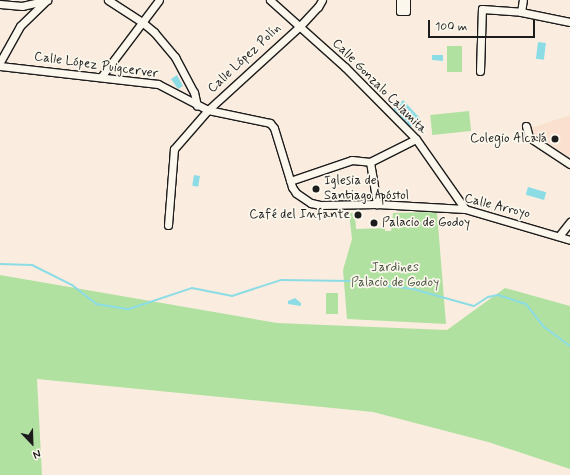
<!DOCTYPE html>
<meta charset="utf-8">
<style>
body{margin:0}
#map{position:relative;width:570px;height:475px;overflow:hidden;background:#faeddf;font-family:Mynerve,sans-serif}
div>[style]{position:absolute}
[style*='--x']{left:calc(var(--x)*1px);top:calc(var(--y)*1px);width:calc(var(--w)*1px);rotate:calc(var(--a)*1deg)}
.built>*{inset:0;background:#f9e0cf}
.green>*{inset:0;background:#b1e1a1;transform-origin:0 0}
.water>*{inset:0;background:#8cdce6;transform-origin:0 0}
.stream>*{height:2px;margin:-1px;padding:0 1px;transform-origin:1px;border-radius:1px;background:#8cdce6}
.roads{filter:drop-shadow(1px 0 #1c1c1c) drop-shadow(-1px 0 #1c1c1c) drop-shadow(0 1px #1c1c1c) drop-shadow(0 -1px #1c1c1c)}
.minor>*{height:7px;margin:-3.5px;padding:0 3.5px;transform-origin:3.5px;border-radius:3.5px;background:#fbf7ec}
.dots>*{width:11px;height:11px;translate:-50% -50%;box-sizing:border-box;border:2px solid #fbf7ec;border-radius:50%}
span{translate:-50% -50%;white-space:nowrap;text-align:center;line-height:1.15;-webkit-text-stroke:3.5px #fbf7ec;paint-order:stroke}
.street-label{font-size:13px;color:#1c1c1c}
.poi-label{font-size:13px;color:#1c1c1c}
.right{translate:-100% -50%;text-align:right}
.left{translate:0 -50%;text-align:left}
.park-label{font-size:13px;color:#495744}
.north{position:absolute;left:12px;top:423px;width:40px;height:40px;-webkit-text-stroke:3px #fbf7ec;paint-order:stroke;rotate:157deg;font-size:11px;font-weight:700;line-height:16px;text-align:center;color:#1c1c1c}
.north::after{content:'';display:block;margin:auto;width:14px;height:18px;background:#1c1c1c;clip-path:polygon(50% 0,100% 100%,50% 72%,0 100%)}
.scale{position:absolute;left:428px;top:20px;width:107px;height:18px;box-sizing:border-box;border:2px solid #1c1c1c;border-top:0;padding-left:5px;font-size:12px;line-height:14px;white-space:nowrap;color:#1c1c1c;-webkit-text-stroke:3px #fbf7ec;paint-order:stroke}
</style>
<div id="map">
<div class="built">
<i style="clip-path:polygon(570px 115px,570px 158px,547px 142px,532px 136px,531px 128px)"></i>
</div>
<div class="green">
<i style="left:447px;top:46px;width:15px;height:26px"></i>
<i style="left:469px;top:111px;width:20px;height:39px;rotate:84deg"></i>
<i style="clip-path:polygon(437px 212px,446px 324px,347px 319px,343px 270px,352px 239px,349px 213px,355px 213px,356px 229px,385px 228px,385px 231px,391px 231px,393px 213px)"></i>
<i style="clip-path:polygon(0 275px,277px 323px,447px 330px,505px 288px,570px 306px,570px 469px,488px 442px,373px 412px,37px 379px,42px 475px,0 475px)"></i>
<i style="left:326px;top:293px;width:12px;height:21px"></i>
</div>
<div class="water">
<i style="left:538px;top:42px;width:8px;height:17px;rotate:7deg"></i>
<i style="clip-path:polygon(432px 55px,443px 55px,443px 61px,432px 60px)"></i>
<i style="clip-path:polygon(177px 75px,183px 86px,178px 89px,171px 79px)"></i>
<i style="left:403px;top:100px;width:25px;height:13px;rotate:47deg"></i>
<i style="left:194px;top:175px;width:6px;height:11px;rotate:9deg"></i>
<i style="left:528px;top:187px;width:19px;height:8px;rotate:16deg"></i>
<i style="clip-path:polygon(295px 298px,301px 303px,301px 306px,288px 304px,288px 301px)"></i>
</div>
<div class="stream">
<i style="--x:0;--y:264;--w:32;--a:2"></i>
<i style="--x:32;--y:265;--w:45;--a:26.6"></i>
<i style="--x:72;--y:285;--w:31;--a:38"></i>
<i style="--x:96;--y:304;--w:33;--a:9"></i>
<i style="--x:129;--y:309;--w:66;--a:-18.4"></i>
<i style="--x:192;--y:288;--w:41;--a:11.3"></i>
<i style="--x:232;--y:296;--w:52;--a:-18.1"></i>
<i style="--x:281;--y:280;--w:70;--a:0.8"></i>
<i style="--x:351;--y:281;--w:63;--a:7.4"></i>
<i style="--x:413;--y:289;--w:63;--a:15.6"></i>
<i style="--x:474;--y:306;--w:17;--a:-33"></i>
<i style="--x:488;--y:297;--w:10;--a:-11"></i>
<i style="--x:498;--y:295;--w:29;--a:18"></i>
<i style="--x:526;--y:304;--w:29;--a:52"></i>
<i style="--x:544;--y:327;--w:32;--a:36"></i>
</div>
<div class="roads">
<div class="minor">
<i style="--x:108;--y:0;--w:40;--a:32.9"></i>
<i style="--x:142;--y:22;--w:16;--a:40"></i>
<i style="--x:154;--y:32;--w:33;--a:50"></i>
<i style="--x:175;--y:57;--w:40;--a:62"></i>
<i style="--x:194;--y:92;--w:14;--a:78"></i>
<i style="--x:270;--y:0;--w:101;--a:41.8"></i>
<i style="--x:345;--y:67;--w:101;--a:45.4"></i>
<i style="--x:416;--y:139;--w:85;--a:55"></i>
<i style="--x:400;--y:0;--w:11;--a:90"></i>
<i style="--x:400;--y:11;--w:6;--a:0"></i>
<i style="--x:406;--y:11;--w:11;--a:-90"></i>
<i style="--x:0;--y:4;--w:22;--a:5"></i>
<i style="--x:22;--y:6;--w:26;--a:-13"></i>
<i style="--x:521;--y:12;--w:12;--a:-81"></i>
<i style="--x:0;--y:62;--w:41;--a:-60.9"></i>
<i style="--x:20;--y:26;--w:37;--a:-44"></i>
<i style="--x:0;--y:66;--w:159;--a:6.5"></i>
<i style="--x:158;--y:84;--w:56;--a:27.5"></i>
<i style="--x:208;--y:110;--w:63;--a:11.8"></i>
<i style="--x:270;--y:123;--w:6;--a:51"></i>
<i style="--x:274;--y:128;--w:62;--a:73"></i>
<i style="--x:292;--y:187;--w:7;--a:56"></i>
<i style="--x:296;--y:193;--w:18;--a:34"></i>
<i style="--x:311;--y:203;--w:9;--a:13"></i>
<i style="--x:320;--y:205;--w:57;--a:-1"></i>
<i style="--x:377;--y:204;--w:88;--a:3.3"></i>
<i style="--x:465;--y:209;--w:109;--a:16.4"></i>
<i style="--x:480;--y:71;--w:62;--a:-88.2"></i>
<i style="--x:482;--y:9;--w:39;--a:4"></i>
<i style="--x:521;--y:12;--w:50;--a:11.5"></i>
<i style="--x:101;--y:77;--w:96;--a:-53"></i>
<i style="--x:526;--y:126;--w:11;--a:75"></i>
<i style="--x:529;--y:137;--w:49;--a:33.4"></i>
<i style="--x:370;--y:162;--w:43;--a:80.5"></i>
<i style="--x:290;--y:181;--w:65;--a:-18.7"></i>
<i style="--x:352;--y:160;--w:18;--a:6"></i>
<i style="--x:370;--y:162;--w:51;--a:-26.6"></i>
<i style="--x:168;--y:225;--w:76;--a:-85.5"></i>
<i style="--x:174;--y:149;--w:52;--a:-48.9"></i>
<i style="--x:208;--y:110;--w:125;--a:-42.4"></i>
<i style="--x:300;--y:26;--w:26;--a:-47"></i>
<i style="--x:318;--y:7;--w:8;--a:-60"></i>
<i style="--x:559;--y:236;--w:18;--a:-52"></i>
</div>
</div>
<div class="dots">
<i style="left:555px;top:139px;background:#1c1c1c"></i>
<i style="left:316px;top:189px;background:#1c1c1c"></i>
<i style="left:358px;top:215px;background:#1c1c1c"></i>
<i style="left:374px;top:223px;background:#1c1c1c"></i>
</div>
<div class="street-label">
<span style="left:245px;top:59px;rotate:-43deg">Calle López Polín</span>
<span style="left:96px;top:66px;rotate:8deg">Calle López Puigcerver</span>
<span style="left:379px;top:87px;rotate:45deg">Calle Gonzalo Calamita</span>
<span style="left:497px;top:207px;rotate:14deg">Calle Arroyo</span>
</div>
<div class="poi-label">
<span class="right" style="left:547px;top:139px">Colegio Alcalá</span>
<span class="left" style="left:324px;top:189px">Iglesia de<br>Santiago Apóstol</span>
<span class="right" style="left:350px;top:215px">Café del Infante</span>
<span class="left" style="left:382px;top:223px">Palacio de Godoy</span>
</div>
<div class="park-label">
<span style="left:395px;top:276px">Jardines<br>Palacio de Godoy</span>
</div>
<div class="north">N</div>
<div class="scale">100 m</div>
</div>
